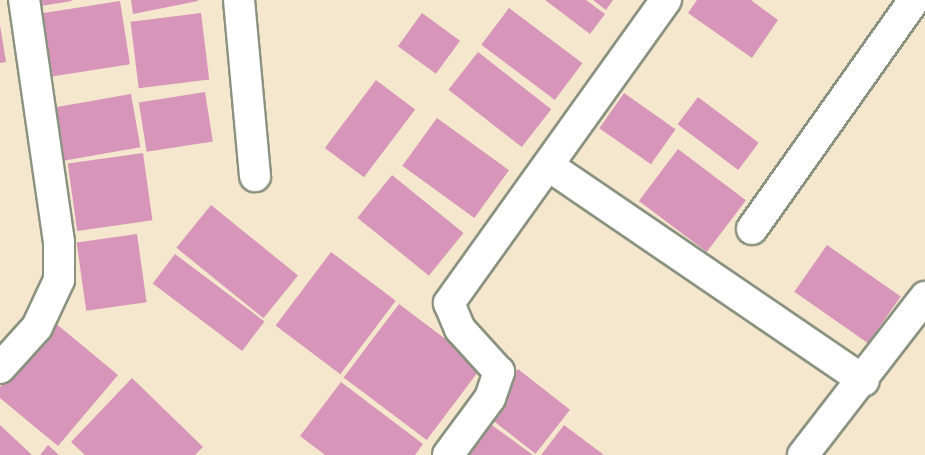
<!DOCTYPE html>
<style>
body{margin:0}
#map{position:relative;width:925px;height:455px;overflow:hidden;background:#f5e7cd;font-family:Sriracha,sans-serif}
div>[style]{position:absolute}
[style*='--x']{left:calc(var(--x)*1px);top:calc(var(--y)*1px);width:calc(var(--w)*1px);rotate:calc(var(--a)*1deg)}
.building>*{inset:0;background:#d796b9;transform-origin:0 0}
.roads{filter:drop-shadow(2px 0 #8a9280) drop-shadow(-2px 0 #8a9280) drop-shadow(0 2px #8a9280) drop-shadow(0 -2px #8a9280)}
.minor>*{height:30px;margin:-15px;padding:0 15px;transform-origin:15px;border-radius:15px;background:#fff}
span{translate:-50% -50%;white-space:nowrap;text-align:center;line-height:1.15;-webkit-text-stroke:4.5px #fcf5e5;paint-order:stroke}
</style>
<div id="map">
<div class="building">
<i style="clip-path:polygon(41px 0,71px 0,72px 1px,41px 6px)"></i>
<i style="clip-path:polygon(131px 0,198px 0,198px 1px,133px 14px)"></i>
<i style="clip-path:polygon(545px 0,586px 0,605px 14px,590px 34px)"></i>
<i style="clip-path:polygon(593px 0,613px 0,606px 10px)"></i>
<i style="clip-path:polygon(697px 0,751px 0,778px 20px,752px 58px,688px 13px)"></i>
<i style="left:120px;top:1px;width:64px;height:79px;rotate:81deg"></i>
<i style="left:509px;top:8px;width:92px;height:46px;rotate:37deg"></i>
<i style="left:201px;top:13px;width:67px;height:71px;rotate:83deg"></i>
<i style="left:422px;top:13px;width:47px;height:41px;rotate:36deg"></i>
<i style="clip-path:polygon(0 25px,6px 62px,0 63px)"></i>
<i style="left:478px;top:52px;width:93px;height:48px;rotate:38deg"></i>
<i style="left:376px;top:80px;width:49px;height:85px;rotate:37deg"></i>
<i style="left:205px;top:92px;width:50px;height:67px;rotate:81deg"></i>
<i style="left:624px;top:93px;width:63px;height:43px;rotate:35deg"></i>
<i style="left:131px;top:94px;width:54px;height:78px;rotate:80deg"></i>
<i style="left:698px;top:97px;width:76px;height:34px;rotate:37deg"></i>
<i style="left:437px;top:118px;width:89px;height:59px;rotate:36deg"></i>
<i style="left:678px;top:149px;width:85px;height:65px;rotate:37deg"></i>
<i style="left:143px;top:153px;width:68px;height:76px;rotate:82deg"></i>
<i style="left:392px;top:175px;width:92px;height:55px;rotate:39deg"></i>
<i style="left:211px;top:205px;width:112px;height:55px;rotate:39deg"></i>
<i style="left:137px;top:234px;width:69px;height:61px;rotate:82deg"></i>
<i style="left:827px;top:245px;width:90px;height:57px;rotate:35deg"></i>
<i style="left:331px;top:252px;width:81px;height:92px;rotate:37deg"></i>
<i style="left:175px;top:254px;width:112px;height:37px;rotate:37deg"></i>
<i style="left:399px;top:304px;width:104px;height:92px;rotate:37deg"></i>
<i style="clip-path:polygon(54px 322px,118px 375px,58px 446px,0 398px,0 387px)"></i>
<i style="left:518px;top:369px;width:66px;height:56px;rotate:38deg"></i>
<i style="clip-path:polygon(132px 378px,203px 447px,195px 455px,85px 455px,71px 442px)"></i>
<i style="clip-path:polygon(341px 382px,423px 444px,415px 455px,325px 455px,300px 436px)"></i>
<i style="clip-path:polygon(482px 418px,533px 455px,470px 455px,460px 447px)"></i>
<i style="clip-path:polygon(0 425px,32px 455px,0 455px)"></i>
<i style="clip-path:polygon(564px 425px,604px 455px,541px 455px)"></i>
<i style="clip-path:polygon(48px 445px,59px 455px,40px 455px)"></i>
</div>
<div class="roads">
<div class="minor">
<i style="--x:239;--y:0;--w:177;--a:84.8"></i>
<i style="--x:549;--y:166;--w:381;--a:34.3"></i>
<i style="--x:752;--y:229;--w:281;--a:-54.7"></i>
<i style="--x:0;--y:368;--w:55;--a:-47.9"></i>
<i style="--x:37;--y:327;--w:52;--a:-64.9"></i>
<i style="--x:59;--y:280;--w:38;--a:-90"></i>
<i style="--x:59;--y:242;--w:245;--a:-98.2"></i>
<i style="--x:448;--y:455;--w:71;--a:-53.6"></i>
<i style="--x:490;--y:398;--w:28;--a:-71"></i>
<i style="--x:499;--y:372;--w:58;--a:-132.2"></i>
<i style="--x:460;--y:329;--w:28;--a:-113"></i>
<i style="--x:449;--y:303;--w:373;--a:-54.4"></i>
<i style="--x:803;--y:455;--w:200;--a:-52.3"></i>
</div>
</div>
</div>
